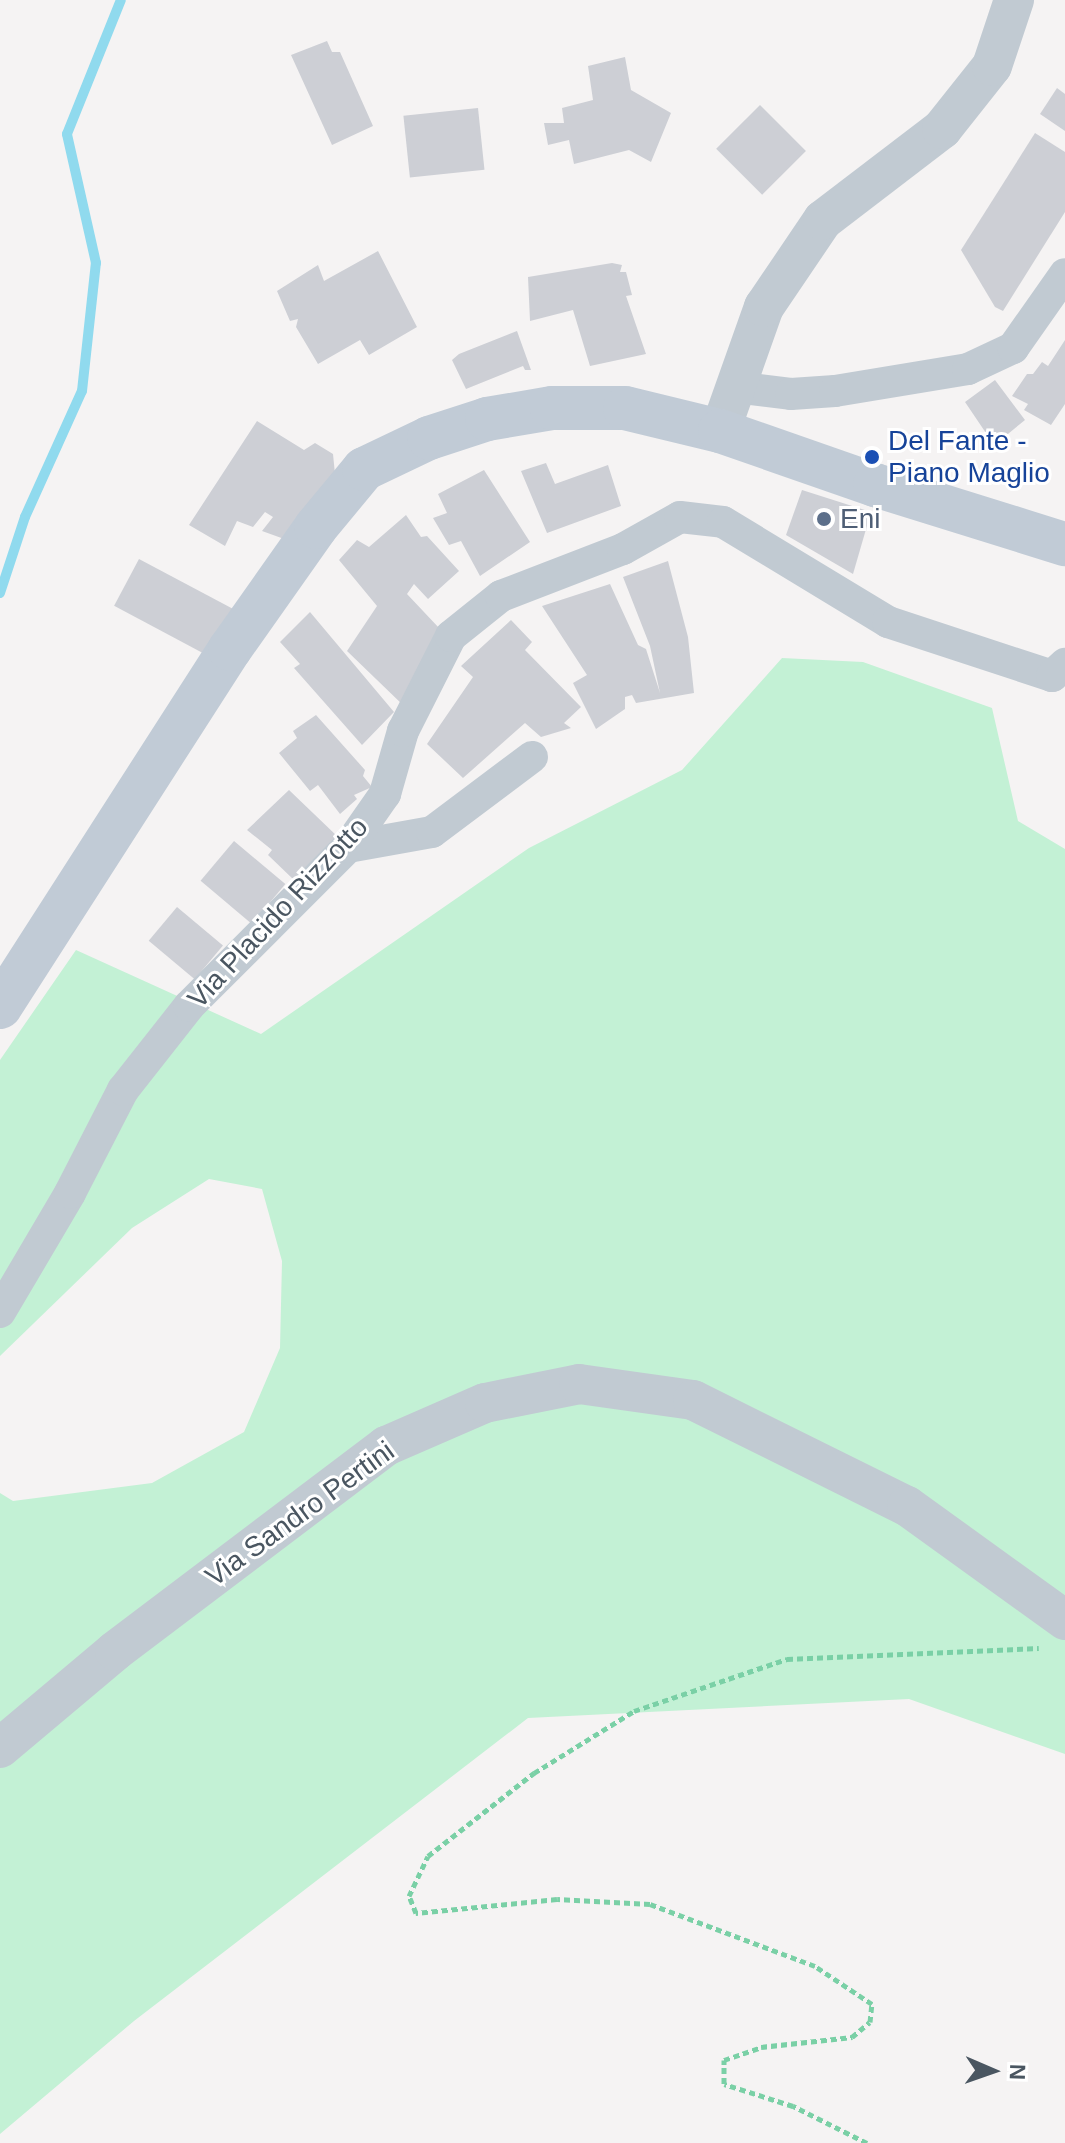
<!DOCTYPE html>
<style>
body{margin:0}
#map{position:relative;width:1065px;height:2143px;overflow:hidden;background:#f5f3f3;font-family:Helvetica,sans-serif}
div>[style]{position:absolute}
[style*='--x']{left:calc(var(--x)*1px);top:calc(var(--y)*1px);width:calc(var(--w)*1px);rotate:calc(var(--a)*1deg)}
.green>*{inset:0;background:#c3f1d5}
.stream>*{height:10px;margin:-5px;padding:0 5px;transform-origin:5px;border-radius:5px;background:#90daee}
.building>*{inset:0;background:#cdcfd5;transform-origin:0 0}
.path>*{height:5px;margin-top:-2.5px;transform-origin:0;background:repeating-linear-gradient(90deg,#7ad0a6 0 6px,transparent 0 10px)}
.minor>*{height:32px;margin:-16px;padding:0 16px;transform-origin:16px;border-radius:16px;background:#c1cad2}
.tertiary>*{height:40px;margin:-20px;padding:0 20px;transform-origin:20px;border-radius:20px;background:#c1cad2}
.secondary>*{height:44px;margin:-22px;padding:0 22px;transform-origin:22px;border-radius:22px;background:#c1cbd6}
.dots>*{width:22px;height:22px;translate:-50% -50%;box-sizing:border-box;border:4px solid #fff;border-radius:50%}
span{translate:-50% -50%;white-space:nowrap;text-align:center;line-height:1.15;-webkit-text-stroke:6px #fff;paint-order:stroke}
.transit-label{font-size:28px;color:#164399}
.left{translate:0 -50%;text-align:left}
.service-label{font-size:28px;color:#4e5e75}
.street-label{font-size:28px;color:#4a5661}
.north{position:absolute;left:953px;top:2031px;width:80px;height:80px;-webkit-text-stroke:6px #fff;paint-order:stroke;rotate:92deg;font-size:22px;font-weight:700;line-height:32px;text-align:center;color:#4a5661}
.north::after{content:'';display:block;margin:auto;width:28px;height:36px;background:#4a5661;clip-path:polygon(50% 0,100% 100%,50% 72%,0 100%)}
</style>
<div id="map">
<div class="green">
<i style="clip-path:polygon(782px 658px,863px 662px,992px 708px,1018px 821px,1065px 849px,1065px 1754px,909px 1699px,528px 1718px,134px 2021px,0 2134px,0 1493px,13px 1501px,152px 1483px,244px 1432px,280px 1348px,282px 1261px,262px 1189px,209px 1179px,132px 1228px,0 1356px,0 1060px,76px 950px,261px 1034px,529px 848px,682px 770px)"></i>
</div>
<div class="stream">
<i style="--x:0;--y:593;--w:80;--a:-71.8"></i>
<i style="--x:25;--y:517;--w:138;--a:-65.7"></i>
<i style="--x:82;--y:391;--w:129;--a:-83.8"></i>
<i style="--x:96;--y:263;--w:132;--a:-102.7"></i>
<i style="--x:67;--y:134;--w:144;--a:-68.1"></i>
</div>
<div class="building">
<i style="clip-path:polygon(327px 41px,332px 52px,340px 52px,373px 126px,332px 145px,291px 55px)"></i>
<i style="clip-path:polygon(625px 57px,631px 90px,671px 113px,651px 162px,629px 150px,574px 164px,569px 140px,548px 145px,544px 123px,564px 123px,562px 108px,593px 100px,588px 66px)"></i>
<i style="clip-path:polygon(1057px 88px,1065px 94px,1065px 131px,1040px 114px)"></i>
<i style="left:760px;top:105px;width:65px;height:62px;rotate:45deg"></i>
<i style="left:478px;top:108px;width:62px;height:75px;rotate:84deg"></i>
<i style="clip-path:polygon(1035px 133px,1065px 152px,1065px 212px,1003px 311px,995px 307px,961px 250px)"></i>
<i style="clip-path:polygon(378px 251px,417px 327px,369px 355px,360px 340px,318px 364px,296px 327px,298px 319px,290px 321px,277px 291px,318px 265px,324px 281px)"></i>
<i style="clip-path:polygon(612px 263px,622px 265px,620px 272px,626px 272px,632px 295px,626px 296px,646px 354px,590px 366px,573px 310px,530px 321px,528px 277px)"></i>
<i style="clip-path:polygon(517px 331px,531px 370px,525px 370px,523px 366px,466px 389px,452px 360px,459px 354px)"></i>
<i style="clip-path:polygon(1065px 340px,1065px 404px,1051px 425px,1024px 410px,1028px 404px,1012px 396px,1027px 374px,1033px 374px,1042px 362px,1048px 366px)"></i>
<i style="clip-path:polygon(995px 380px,1025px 420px,1003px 438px,998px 433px,990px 439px,965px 402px)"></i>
<i style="clip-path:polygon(257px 421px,304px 450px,315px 443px,333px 454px,335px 474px,287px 540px,262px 531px,273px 517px,265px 512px,253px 527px,237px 521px,225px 546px,189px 525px)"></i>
<i style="clip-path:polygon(546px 463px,555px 484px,608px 465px,621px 506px,547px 533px,521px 471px)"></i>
<i style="clip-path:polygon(484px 470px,530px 542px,480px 576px,461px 541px,449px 545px,433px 518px,447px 513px,438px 494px)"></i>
<i style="clip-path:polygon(802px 490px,871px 512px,853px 574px,786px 535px)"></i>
<i style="clip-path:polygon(406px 515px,421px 537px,427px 536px,459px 571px,428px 599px,414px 584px,407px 594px,440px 629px,405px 707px,347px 651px,377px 606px,339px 560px,357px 540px,369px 547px)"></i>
<i style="left:139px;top:559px;width:111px;height:53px;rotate:28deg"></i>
<i style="clip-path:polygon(668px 561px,688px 637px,694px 693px,636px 703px,632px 695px,625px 697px,625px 709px,596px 729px,573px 683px,587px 675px,542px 606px,610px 584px,638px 645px,646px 649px,660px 693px,650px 646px,623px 577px)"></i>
<i style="clip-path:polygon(310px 612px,394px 712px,362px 745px,294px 668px,300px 664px,280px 642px)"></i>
<i style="clip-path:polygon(511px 620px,532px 642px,525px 650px,581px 707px,564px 723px,571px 728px,541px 737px,525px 723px,463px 778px,427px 744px,473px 677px,461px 666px)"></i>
<i style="clip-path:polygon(316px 715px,365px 770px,363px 776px,372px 787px,354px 795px,357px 799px,340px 814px,318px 785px,310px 791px,279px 753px,297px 738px,293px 731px)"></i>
<i style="clip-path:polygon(289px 790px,338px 837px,295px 881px,268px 855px,272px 850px,247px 830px)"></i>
<i style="left:234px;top:841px;width:67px;height:52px;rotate:40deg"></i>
<i style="left:177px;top:907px;width:60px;height:44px;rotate:40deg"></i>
</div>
<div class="path">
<i style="--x:867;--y:2143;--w:83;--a:-153.4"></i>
<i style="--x:793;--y:2106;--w:72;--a:-162.3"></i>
<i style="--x:724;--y:2084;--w:24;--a:-90"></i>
<i style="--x:724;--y:2060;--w:39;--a:-19"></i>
<i style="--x:761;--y:2047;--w:92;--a:-6.3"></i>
<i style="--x:852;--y:2037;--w:23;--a:-40"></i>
<i style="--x:870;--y:2022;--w:18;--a:-84"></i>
<i style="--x:872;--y:2004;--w:69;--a:-146.3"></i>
<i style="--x:815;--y:1966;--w:176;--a:-159.4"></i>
<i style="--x:650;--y:1904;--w:93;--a:-176.9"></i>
<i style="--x:557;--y:1899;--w:142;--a:174.3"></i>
<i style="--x:416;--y:1913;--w:18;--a:-112"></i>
<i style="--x:409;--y:1896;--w:44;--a:-64.6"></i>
<i style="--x:428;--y:1856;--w:135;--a:-38.1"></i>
<i style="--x:534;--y:1773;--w:118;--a:-31.8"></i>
<i style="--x:634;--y:1711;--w:162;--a:-18.8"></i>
<i style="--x:787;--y:1659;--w:252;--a:-2.5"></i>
</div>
<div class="minor">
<i style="--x:735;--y:387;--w:56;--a:7.1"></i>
<i style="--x:791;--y:394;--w:44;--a:-3.9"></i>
<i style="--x:835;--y:391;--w:135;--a:-9.4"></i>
<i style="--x:968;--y:369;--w:50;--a:-25"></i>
<i style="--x:1013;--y:348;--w:90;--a:-54.9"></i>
<i style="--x:348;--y:847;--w:85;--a:-10.1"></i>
<i style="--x:432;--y:832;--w:125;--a:-36.9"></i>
<i style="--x:0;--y:1312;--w:138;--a:-59.5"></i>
<i style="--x:70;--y:1193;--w:116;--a:-62.8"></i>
<i style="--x:123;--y:1090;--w:107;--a:-51.8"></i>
<i style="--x:189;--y:1006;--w:225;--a:-45"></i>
<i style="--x:348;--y:847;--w:65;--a:-55.1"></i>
<i style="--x:385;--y:794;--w:66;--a:-74.1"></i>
<i style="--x:403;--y:731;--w:106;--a:-63.2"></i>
<i style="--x:451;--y:636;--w:64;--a:-38.7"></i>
<i style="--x:501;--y:596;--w:131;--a:-21.1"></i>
<i style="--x:623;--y:549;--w:65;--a:-29.3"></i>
<i style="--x:680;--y:517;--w:43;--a:6.6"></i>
<i style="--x:723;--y:522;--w:193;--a:31.2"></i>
<i style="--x:888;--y:622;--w:173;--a:18.2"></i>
<i style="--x:1052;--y:676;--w:18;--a:-43"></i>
</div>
<div class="tertiary">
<i style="--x:720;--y:431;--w:132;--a:-70.5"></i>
<i style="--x:764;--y:307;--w:105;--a:-55.9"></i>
<i style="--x:823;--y:220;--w:150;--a:-37.4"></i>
<i style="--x:942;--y:129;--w:80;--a:-51.6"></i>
<i style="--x:992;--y:66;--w:70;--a:-71.6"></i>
<i style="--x:0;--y:1748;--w:150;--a:-40.1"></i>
<i style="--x:115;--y:1651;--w:340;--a:-37.1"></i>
<i style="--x:386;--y:1446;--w:108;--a:-23.5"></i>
<i style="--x:485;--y:1403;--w:96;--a:-11.4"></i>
<i style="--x:579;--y:1384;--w:115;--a:8"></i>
<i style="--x:693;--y:1400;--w:239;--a:26.4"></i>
<i style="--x:907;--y:1506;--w:195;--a:35.8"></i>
</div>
<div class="secondary">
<i style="--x:0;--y:1007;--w:426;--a:-57.3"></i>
<i style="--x:230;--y:649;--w:149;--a:-54.8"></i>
<i style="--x:316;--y:527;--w:75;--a:-50.4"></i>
<i style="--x:364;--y:469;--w:72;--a:-25.5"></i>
<i style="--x:429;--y:438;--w:61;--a:-18.1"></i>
<i style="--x:487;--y:419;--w:66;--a:-9.6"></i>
<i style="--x:552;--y:408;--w:73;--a:0"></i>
<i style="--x:625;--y:408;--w:98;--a:13.6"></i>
<i style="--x:720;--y:431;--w:164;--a:19.2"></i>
<i style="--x:875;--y:485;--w:199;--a:17.3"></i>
</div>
<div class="dots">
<i style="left:872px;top:457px;background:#1a4fb4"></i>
<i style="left:824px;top:519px;background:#5c6f8a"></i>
</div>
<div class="transit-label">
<span class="left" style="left:888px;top:457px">Del Fante -<br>Piano Maglio</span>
</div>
<div class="service-label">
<span class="left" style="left:840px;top:519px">Eni</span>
</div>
<div class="street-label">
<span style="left:278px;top:913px;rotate:-47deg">Via Placido Rizzotto</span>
<span style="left:300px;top:1514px;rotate:-36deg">Via Sandro Pertini</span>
</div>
<div class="north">N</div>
</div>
